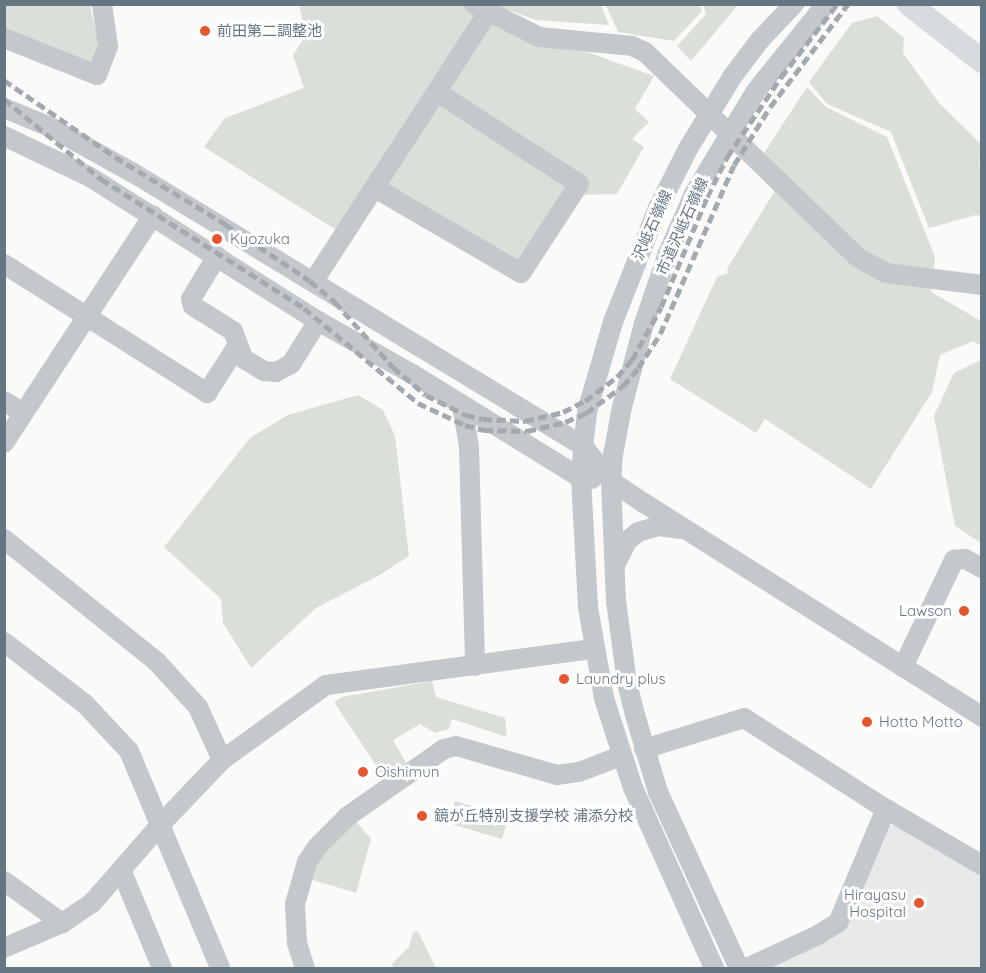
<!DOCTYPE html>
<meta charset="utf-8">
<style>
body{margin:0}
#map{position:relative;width:986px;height:973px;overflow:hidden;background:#fafaf8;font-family:Quicksand,"Noto Sans JP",sans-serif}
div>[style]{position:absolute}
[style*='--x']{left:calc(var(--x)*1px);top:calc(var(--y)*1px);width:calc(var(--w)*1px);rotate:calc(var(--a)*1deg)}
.built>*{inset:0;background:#e8e9e9}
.green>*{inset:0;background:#dadfd7;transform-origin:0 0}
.minor>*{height:20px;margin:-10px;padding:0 10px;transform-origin:10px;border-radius:10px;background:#c3c8cc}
.major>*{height:24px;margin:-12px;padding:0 12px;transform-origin:12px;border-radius:12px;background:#d6dbdf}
.rail>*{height:4.5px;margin-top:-2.25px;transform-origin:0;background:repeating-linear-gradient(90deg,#a2aab0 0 9px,transparent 0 13.5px)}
.dots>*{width:16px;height:16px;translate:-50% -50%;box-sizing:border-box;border:3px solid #fff;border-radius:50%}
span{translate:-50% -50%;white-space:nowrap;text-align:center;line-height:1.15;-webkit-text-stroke:6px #fff;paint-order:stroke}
.poi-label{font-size:15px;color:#657683}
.left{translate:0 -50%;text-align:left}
.right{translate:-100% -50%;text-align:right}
.street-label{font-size:15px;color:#657683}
.frame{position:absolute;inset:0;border:6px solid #657683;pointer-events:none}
</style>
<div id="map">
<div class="built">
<i style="clip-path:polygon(891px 825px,899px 825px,981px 875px,981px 968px,770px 968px,846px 930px,883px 829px)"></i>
</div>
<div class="green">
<i style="clip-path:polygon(4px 5px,90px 5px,101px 54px,90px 65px,5px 34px)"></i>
<i style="clip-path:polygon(299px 5px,484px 5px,498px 20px,654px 76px,635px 109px,649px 122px,632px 139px,644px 147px,617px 194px,581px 195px,530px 278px,374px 180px,341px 233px,204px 147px,225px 118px,304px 88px,293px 55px,306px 35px)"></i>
<i style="clip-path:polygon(496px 5px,601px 5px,609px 25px,535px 20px)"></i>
<i style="clip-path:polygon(606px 5px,699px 5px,702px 11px,674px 41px,618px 32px)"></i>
<i style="clip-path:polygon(703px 5px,738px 5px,691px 61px,677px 46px,706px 14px)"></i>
<i style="clip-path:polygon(877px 16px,904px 38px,903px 53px,939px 103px,981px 144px,979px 165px,982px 168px,981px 216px,976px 215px,929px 228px,891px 132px,827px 104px,809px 82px,852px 23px)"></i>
<i style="clip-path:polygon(807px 87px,826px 107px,887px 137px,935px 257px,931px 292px,981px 321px,982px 346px,973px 341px,940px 355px,932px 392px,871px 489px,765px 419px,756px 433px,670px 379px,717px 277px,728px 273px,727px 269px,785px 174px,764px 153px)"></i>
<i style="clip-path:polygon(981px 360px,981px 543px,955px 526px,934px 416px,954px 373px)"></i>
<i style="clip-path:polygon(358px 395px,383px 410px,395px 436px,409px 556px,378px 576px,316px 608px,251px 668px,223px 623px,221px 599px,164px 547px,250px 438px,288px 415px)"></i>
<i style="clip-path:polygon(432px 681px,436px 697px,505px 718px,507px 737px,452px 719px,449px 729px,435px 733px,420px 724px,393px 740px,409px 768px,387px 782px,334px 702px,342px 697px)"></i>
<i style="left:455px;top:801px;width:56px;height:23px;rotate:17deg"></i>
<i style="clip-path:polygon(355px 820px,371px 839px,356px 893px,310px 879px,324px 850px)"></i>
<i style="clip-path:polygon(418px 931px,436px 968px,394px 968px,392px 964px,409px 947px,413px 933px)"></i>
</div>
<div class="minor">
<i style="--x:474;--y:4;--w:73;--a:26.9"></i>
<i style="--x:539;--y:37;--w:93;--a:5.5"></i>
<i style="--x:632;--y:46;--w:14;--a:25"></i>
<i style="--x:645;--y:52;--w:295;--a:44"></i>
<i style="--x:857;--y:257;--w:33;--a:29"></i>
<i style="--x:886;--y:273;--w:97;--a:7.1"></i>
<i style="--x:4;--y:38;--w:100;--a:21.7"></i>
<i style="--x:97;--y:75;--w:31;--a:-69"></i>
<i style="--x:108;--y:46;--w:42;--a:-98.1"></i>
<i style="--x:4;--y:108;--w:50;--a:22.4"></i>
<i style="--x:50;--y:127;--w:97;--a:28.9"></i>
<i style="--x:135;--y:174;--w:524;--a:31.26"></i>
<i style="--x:583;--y:446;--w:45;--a:51.3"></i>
<i style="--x:611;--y:481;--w:40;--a:34"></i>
<i style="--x:644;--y:503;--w:400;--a:32.3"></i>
<i style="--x:4;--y:136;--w:95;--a:25.5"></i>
<i style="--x:90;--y:177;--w:270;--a:32.3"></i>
<i style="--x:318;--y:321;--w:110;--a:29.4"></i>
<i style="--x:414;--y:375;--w:196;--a:31.7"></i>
<i style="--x:581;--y:478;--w:11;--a:5"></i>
<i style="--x:375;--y:188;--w:169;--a:30.2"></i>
<i style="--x:521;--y:273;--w:106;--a:-56.9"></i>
<i style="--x:579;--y:184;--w:169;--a:-147.1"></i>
<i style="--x:217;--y:256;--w:50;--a:121.2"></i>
<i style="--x:191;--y:299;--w:7;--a:74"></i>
<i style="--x:193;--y:306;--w:47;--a:32"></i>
<i style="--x:233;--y:331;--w:30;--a:69"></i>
<i style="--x:244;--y:359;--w:23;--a:31"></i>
<i style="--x:264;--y:371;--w:12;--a:5"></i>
<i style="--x:276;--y:372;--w:17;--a:-28"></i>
<i style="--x:291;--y:364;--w:51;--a:-57.9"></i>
<i style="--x:4;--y:264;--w:241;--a:32.4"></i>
<i style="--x:207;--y:393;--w:56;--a:-57.4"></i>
<i style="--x:313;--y:282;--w:321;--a:-57"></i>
<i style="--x:4;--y:401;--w:22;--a:32"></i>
<i style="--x:462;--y:405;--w:43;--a:80.5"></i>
<i style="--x:469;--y:447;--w:219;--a:88.4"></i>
<i style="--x:4;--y:443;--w:272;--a:-56.8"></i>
<i style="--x:4;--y:539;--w:196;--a:38.8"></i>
<i style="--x:157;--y:662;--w:61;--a:47.7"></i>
<i style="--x:198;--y:707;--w:58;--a:65.6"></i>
<i style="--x:222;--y:760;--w:88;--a:133.6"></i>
<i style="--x:161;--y:824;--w:105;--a:131.1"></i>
<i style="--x:92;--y:903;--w:36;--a:146"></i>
<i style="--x:62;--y:923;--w:63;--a:156.7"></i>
<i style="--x:616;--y:563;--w:25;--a:-63"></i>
<i style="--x:627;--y:541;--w:14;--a:-39"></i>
<i style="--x:638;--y:532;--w:22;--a:-16"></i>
<i style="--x:659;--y:526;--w:22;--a:8"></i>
<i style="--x:4;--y:642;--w:102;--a:37.4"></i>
<i style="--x:85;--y:704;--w:64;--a:46.9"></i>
<i style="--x:129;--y:751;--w:235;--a:67.2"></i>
<i style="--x:903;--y:667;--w:119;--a:-64.5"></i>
<i style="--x:954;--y:560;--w:11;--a:-5"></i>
<i style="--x:965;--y:559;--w:19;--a:28"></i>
<i style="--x:644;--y:749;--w:105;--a:-17.2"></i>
<i style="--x:744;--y:718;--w:169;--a:32.7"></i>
<i style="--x:886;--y:809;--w:111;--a:30.3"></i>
<i style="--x:222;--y:760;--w:128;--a:-35.8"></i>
<i style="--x:326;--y:685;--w:269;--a:-7.7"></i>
<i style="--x:122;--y:872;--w:104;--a:67.4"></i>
<i style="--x:4;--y:881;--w:72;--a:35.9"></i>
<i style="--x:305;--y:968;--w:26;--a:-108"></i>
<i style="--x:297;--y:943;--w:39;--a:-93"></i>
<i style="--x:295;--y:904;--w:44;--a:-74.1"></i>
<i style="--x:307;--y:862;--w:18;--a:-56"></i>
<i style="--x:317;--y:847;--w:44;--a:-45"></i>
<i style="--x:348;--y:816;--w:117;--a:-34.9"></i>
<i style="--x:444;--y:749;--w:12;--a:-14"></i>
<i style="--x:456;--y:746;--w:105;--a:16"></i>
<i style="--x:557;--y:775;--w:22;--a:-8"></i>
<i style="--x:579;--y:772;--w:45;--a:-20.9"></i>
<i style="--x:714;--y:968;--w:197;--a:-114.2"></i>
<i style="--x:633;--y:788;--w:95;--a:-107.9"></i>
<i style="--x:604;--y:698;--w:92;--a:-100"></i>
<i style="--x:588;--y:607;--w:129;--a:-93.1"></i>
<i style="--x:581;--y:478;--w:32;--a:-86"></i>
<i style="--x:583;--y:446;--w:38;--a:-83"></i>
<i style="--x:588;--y:408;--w:90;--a:-73.8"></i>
<i style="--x:613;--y:322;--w:123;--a:-68.5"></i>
<i style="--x:658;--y:208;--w:68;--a:-63.1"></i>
<i style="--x:689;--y:147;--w:82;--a:-58.4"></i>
<i style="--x:732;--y:77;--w:46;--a:-52.9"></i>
<i style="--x:760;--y:40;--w:50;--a:-46.6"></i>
<i style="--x:739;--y:968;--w:194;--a:-114.7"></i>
<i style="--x:658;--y:792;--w:80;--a:-106.6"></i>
<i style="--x:635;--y:715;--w:33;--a:-104"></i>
<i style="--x:627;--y:683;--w:83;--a:-97.6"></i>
<i style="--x:616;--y:601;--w:120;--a:-92.4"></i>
<i style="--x:611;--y:481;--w:26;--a:-86"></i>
<i style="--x:613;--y:455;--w:49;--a:-79.4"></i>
<i style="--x:622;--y:407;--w:86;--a:-75.2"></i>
<i style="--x:644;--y:324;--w:75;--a:-71.3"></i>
<i style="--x:668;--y:253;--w:64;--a:-66.2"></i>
<i style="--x:694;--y:194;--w:120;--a:-59"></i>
<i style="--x:756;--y:91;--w:112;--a:-51.2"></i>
<i style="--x:747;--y:968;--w:76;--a:-24.9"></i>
<i style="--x:816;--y:936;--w:26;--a:-31"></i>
<i style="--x:838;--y:923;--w:124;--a:-67.2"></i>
</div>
<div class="major">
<i style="--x:909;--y:4;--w:93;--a:38"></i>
</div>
<div class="rail">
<i style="--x:4;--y:80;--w:135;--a:34.7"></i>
<i style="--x:115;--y:157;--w:129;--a:31.3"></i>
<i style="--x:225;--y:224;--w:102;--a:33.8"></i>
<i style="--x:310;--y:281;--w:33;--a:40"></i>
<i style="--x:335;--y:302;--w:87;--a:48.3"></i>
<i style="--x:393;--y:367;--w:43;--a:40.3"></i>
<i style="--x:426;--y:395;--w:45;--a:26.6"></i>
<i style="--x:466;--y:415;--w:17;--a:13"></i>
<i style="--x:483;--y:419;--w:42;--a:2.7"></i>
<i style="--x:525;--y:421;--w:39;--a:-13"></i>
<i style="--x:563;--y:412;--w:25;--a:-27"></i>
<i style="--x:585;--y:401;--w:40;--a:-37"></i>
<i style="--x:617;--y:377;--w:23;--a:-49"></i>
<i style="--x:632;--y:360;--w:60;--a:-61.3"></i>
<i style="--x:661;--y:307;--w:119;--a:-67.3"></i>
<i style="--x:707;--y:197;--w:45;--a:-63.4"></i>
<i style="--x:727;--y:157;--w:97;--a:-56"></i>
<i style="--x:781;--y:77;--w:92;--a:-52.5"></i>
<i style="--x:4;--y:99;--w:126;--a:39.5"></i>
<i style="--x:101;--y:179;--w:241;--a:32.4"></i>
<i style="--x:304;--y:308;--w:148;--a:39.8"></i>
<i style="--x:418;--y:403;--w:52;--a:25.1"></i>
<i style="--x:465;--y:425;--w:20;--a:15"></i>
<i style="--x:484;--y:430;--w:43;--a:1.3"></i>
<i style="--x:527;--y:431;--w:39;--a:-13"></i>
<i style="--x:565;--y:422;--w:23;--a:-23"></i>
<i style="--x:586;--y:413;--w:46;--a:-36.1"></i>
<i style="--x:623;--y:386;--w:23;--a:-50"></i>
<i style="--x:638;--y:368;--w:40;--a:-57.1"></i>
<i style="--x:660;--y:334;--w:184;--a:-66.4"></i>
<i style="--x:734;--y:165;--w:68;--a:-58.2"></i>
<i style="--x:770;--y:107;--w:129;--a:-52.9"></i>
</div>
<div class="dots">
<i style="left:205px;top:31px;background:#e4572e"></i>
<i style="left:217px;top:239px;background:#e4572e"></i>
<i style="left:964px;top:611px;background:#e4572e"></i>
<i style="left:564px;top:679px;background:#e4572e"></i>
<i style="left:867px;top:722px;background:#e4572e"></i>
<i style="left:363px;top:772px;background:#e4572e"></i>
<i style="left:422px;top:816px;background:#e4572e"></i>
<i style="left:919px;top:903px;background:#e4572e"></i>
</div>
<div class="poi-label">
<span class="left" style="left:217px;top:31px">前田第二調整池</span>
<span class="left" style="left:230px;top:239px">Kyozuka</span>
<span class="right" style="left:952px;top:611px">Lawson</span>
<span class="left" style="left:576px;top:679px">Laundry plus</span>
<span class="left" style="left:879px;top:722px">Hotto Motto</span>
<span class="left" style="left:375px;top:772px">Oishimun</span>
<span class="left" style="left:434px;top:816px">鏡が丘特別支援学校 浦添分校</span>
<span class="right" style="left:906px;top:903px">Hirayasu<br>Hospital</span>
</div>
<div class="street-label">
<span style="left:652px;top:225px;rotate:-66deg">沢岻石嶺線</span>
<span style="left:682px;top:226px;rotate:-66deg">市道沢岻石嶺線</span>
</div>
<div class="frame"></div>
</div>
